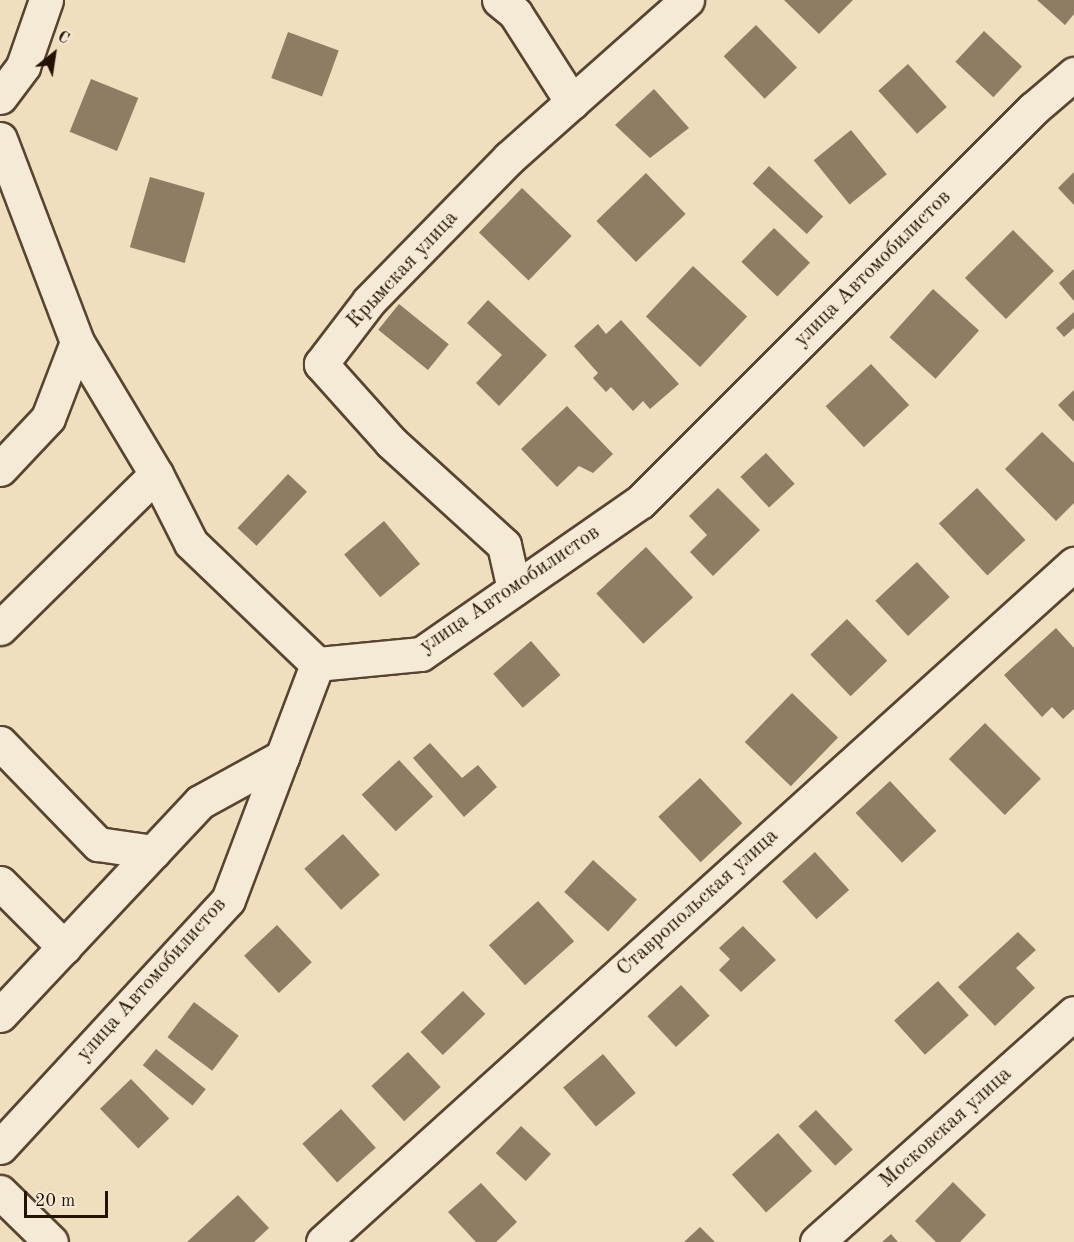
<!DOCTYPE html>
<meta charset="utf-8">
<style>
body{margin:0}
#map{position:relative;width:1074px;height:1242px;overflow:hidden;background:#efdfbe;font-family:"Old Standard TT",serif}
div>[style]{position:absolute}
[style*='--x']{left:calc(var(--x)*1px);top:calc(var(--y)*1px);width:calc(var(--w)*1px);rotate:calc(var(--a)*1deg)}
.building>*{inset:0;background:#8e7c63;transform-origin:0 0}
.roads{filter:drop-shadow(2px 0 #584430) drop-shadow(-2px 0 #584430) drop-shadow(0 2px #584430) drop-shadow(0 -2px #584430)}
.minor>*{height:33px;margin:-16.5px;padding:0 16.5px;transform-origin:16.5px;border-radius:16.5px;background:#f5ead5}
span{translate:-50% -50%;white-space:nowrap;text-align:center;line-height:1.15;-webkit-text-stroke:4.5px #f5ead5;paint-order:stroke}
.street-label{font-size:21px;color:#251100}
.north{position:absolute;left:24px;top:24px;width:60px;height:60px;-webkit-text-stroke:4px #f5ead5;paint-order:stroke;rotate:30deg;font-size:16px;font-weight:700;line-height:24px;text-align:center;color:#251100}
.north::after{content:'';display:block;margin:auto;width:21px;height:27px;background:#251100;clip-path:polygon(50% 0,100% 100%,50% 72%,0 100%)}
.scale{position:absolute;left:24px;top:1191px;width:84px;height:27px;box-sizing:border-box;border:3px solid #251100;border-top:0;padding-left:8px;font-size:18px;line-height:21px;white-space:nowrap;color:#251100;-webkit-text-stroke:4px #f5ead5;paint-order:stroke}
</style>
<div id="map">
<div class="building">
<i style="clip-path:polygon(784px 0,853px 0,819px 34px)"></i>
<i style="clip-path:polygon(1037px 0,1074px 0,1074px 14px,1065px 25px)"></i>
<i style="left:756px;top:25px;width:59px;height:45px;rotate:46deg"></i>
<i style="left:984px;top:31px;width:52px;height:42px;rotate:43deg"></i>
<i style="left:288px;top:32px;width:54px;height:49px;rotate:20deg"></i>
<i style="left:908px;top:64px;width:58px;height:40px;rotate:48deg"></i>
<i style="left:91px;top:79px;width:51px;height:57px;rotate:22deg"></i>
<i style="clip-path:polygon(654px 89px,689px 128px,650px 158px,615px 125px)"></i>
<i style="left:851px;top:130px;width:57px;height:48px;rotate:51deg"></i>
<i style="left:769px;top:166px;width:74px;height:24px;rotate:43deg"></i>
<i style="clip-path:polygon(1074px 172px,1074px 205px,1058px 188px)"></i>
<i style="left:646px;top:173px;width:57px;height:69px;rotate:46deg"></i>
<i style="left:150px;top:177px;width:57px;height:73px;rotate:16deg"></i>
<i style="left:522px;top:188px;width:69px;height:62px;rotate:44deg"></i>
<i style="left:774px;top:228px;width:50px;height:47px;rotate:44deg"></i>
<i style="left:1013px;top:230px;width:58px;height:68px;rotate:45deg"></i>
<i style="left:693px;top:266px;width:74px;height:69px;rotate:43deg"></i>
<i style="clip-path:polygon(1074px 269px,1074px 301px,1059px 283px)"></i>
<i style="left:933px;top:289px;width:62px;height:65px;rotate:42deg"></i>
<i style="clip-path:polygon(488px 300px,547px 355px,499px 406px,476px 383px,502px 355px,467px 323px)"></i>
<i style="left:399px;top:304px;width:64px;height:33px;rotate:39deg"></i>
<i style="clip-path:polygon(1074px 312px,1074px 328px,1064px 337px,1056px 328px)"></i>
<i style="clip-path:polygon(621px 320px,679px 384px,650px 409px,643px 401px,633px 411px,611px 387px,606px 392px,593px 378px,598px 373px,574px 346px,598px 324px,606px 334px)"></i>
<i style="left:871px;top:364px;width:56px;height:62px;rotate:47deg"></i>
<i style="clip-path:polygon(1074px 390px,1074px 422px,1058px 405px)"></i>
<i style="clip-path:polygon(567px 406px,613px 454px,593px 473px,579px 466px,557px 487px,521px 449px)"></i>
<i style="clip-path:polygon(1042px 432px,1074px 463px,1074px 503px,1056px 521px,1005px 469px)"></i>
<i style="left:766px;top:453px;width:42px;height:35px;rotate:47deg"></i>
<i style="left:288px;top:474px;width:26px;height:74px;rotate:43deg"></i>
<i style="clip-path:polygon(718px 488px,760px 530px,713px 576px,690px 552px,707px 535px,689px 516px)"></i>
<i style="left:977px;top:488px;width:71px;height:52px;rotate:47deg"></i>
<i style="left:384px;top:521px;width:56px;height:52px;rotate:50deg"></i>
<i style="left:646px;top:547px;width:69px;height:68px;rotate:47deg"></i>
<i style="left:917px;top:562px;width:48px;height:57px;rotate:47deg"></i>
<i style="left:847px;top:619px;width:58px;height:51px;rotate:46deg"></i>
<i style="clip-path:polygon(1056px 628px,1074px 648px,1074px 709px,1063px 719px,1052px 707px,1042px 717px,1004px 675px)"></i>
<i style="left:531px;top:641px;width:45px;height:50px;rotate:49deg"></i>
<i style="left:792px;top:693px;width:64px;height:68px;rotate:44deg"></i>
<i style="left:985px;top:723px;width:79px;height:51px;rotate:45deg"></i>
<i style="clip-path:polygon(430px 743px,462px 778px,478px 765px,497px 787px,464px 817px,413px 758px)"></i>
<i style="left:399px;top:760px;width:50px;height:51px;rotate:47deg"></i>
<i style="left:700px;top:778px;width:62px;height:57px;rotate:47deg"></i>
<i style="left:890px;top:781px;width:68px;height:47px;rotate:47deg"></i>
<i style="left:343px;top:834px;width:55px;height:52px;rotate:48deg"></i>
<i style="left:815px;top:852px;width:51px;height:44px;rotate:48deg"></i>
<i style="left:593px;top:860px;width:59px;height:43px;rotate:42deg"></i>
<i style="left:538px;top:901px;width:54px;height:66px;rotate:48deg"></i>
<i style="left:277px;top:925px;width:51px;height:45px;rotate:47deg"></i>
<i style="clip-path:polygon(743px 926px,776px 960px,741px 992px,719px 970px,730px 959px,719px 948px)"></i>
<i style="clip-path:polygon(1018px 932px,1036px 950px,1016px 968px,1035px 988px,995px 1026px,958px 987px)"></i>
<i style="left:938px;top:981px;width:46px;height:59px;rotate:48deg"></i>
<i style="left:681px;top:985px;width:42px;height:46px;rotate:47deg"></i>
<i style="left:463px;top:991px;width:32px;height:59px;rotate:46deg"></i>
<i style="left:194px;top:1002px;width:56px;height:44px;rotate:37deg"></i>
<i style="left:156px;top:1049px;width:64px;height:21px;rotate:39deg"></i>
<i style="left:408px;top:1052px;width:48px;height:50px;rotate:47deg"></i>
<i style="left:603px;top:1054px;width:51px;height:52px;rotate:50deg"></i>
<i style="left:131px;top:1079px;width:55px;height:43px;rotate:46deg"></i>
<i style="left:341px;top:1109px;width:52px;height:52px;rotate:48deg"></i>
<i style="left:816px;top:1110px;width:54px;height:24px;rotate:47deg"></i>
<i style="left:521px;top:1126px;width:41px;height:37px;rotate:43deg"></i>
<i style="left:778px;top:1133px;width:51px;height:62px;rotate:48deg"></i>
<i style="clip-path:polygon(953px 1182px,986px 1215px,960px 1242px,936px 1242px,915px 1221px)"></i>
<i style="clip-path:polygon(481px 1183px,517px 1222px,496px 1242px,476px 1242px,448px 1212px)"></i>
<i style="clip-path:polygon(238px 1195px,269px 1228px,254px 1242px,187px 1242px)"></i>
<i style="clip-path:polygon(700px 1227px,715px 1242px,684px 1242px)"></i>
<i style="clip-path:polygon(891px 1234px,898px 1242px,882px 1242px)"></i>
</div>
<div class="roads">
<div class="minor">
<i style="--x:499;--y:0;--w:21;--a:39"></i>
<i style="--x:515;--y:13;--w:106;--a:57.4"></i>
<i style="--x:0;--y:97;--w:39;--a:-53"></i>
<i style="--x:23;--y:66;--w:70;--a:-70.8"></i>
<i style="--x:0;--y:139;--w:217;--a:69.2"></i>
<i style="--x:77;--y:342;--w:154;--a:59.1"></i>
<i style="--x:156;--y:474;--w:77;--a:63.1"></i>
<i style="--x:191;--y:543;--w:175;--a:43.8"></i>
<i style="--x:0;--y:469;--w:70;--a:-46.7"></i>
<i style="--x:48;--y:418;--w:81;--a:-69.1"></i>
<i style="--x:514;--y:589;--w:45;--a:-102.8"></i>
<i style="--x:504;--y:545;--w:153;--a:-137.7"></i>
<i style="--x:391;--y:442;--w:105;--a:-131.9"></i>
<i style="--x:321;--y:364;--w:79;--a:-52.7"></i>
<i style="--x:369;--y:301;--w:200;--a:-45.6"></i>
<i style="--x:509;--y:158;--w:238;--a:-41.6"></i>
<i style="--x:0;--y:628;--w:219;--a:-44.6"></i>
<i style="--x:0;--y:743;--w:141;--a:45.9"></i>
<i style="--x:98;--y:844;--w:56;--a:8.3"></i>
<i style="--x:0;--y:883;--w:91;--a:45"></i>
<i style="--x:0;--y:1015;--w:292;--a:-46.8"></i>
<i style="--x:200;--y:802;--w:94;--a:-28.8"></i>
<i style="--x:0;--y:1147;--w:336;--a:-47.3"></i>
<i style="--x:228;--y:900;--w:252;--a:-69.3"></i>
<i style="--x:317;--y:664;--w:104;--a:-5.5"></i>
<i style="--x:421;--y:654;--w:267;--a:-34.8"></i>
<i style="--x:640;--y:502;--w:556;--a:-45"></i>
<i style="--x:1033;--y:109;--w:54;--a:-40.5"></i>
<i style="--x:0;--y:1192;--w:71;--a:44.4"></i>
<i style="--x:323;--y:1242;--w:1012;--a:-42.08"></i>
<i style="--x:817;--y:1242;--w:344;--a:-41.7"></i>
</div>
</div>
<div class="street-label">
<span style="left:873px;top:269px;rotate:-45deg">улица Автомобилистов</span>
<span style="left:403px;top:270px;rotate:-47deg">Крымская улица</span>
<span style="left:510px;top:590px;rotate:-34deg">улица Автомобилистов</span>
<span style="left:698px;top:903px;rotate:-42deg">Ставропольская улица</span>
<span style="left:152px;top:980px;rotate:-48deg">улица Автомобилистов</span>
<span style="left:946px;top:1128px;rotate:-42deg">Московская улица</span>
</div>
<div class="north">С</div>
<div class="scale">20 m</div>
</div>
